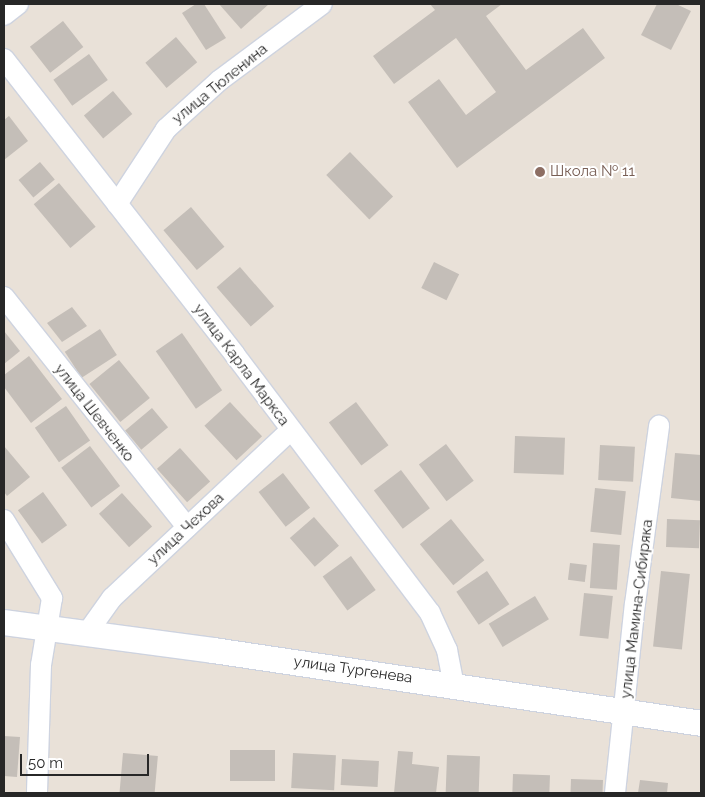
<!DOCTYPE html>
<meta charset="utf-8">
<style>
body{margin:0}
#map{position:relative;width:705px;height:797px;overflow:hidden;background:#e9e1d8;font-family:Raleway,sans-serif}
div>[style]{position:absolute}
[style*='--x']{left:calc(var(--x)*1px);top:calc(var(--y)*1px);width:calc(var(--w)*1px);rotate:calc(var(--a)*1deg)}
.building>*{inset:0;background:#c4beb8;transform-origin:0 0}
.roads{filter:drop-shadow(1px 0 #ced3df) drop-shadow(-1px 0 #ced3df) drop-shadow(0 1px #ced3df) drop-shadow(0 -1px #ced3df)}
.minor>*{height:20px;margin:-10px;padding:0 10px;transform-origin:10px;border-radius:10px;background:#fff}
.tertiary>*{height:25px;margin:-12.5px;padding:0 12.5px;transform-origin:12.5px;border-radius:12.5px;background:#fff}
.dots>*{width:14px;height:14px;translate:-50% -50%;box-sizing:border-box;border:2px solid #fff;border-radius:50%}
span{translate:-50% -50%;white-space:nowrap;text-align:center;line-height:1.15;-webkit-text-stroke:4px #fff;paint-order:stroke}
.street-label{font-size:15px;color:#272727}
.education-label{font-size:15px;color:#785e54}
.left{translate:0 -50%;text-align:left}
.frame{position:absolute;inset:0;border:5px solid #272727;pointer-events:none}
.scale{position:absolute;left:20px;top:754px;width:129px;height:22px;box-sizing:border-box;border:2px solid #272727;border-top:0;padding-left:6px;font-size:15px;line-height:18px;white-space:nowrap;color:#272727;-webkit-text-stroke:4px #fff;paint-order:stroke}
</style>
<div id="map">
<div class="building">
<i style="clip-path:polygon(196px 4px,204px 4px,226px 38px,206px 50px,182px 13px)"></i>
<i style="clip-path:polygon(219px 4px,269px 4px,241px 29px)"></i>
<i style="clip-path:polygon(430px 4px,502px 4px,486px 16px,526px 70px,583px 28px,605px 58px,457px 168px,408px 102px,439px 79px,466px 115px,496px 92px,456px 38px,394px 84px,373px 56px,435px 10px)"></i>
<i style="clip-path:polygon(657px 4px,676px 4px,691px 11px,671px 50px,641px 35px)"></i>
<i style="left:63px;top:21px;width:33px;height:42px;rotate:52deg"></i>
<i style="left:176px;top:37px;width:33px;height:40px;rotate:50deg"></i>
<i style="left:89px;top:54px;width:32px;height:44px;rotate:54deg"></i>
<i style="left:113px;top:91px;width:30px;height:38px;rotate:50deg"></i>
<i style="clip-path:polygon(9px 116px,28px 141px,4px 160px,4px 120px)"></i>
<i style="left:350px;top:152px;width:62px;height:33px;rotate:46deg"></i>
<i style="left:40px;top:162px;width:23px;height:28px;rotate:50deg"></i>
<i style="left:59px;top:183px;width:57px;height:33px;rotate:50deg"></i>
<i style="left:191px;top:207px;width:52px;height:36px;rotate:50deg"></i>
<i style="left:434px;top:262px;width:28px;height:29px;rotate:26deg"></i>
<i style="left:240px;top:267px;width:52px;height:31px;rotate:49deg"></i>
<i style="clip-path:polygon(72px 307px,87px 326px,62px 342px,47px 323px)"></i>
<i style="left:100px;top:329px;width:31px;height:42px;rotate:57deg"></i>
<i style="clip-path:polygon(4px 331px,20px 351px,4px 364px)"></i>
<i style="left:182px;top:333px;width:70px;height:32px;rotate:55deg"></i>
<i style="clip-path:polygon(29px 356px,62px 399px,31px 423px,4px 387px,4px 375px)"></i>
<i style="left:119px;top:360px;width:49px;height:38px;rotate:51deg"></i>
<i style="left:230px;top:402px;width:47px;height:35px;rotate:47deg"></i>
<i style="left:356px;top:402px;width:54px;height:34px;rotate:53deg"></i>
<i style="left:66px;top:406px;width:42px;height:38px;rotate:55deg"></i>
<i style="left:152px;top:408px;width:25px;height:35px;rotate:50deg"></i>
<i style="left:515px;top:436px;width:50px;height:37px;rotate:2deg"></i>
<i style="left:446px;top:444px;width:46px;height:34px;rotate:53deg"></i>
<i style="left:600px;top:445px;width:35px;height:35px;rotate:3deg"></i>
<i style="clip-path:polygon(4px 446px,30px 477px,7px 496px,4px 492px)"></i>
<i style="left:90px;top:446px;width:50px;height:36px;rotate:53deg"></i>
<i style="left:180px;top:448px;width:45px;height:31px;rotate:48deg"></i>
<i style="clip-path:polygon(675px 453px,701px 455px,701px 501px,671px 498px)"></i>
<i style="left:401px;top:470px;width:48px;height:34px;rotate:53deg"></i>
<i style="left:283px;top:473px;width:44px;height:31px;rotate:52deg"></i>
<i style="left:595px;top:488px;width:31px;height:44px;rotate:6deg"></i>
<i style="left:43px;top:492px;width:41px;height:31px;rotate:54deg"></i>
<i style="left:122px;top:493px;width:45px;height:31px;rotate:48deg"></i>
<i style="left:314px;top:517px;width:38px;height:32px;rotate:49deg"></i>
<i style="left:451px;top:519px;width:53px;height:40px;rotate:51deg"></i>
<i style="left:667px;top:519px;width:33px;height:28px;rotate:2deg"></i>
<i style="left:593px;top:543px;width:27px;height:45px;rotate:4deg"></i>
<i style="left:351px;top:556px;width:42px;height:35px;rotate:54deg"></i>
<i style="left:570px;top:563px;width:17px;height:17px;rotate:7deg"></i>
<i style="left:487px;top:571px;width:40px;height:37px;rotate:56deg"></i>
<i style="left:661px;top:571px;width:29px;height:76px;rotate:6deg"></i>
<i style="left:584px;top:593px;width:29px;height:43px;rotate:6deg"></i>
<i style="left:535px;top:596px;width:27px;height:54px;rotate:59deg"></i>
<i style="clip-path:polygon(4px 736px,20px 737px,17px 777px,4px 776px)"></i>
<i style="left:275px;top:750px;width:31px;height:45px;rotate:90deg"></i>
<i style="clip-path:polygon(398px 751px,413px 752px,412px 764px,439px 767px,436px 793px,394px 793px)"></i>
<i style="left:123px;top:753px;width:35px;height:40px;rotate:5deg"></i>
<i style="left:293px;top:753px;width:43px;height:35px;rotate:3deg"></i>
<i style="left:447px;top:755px;width:33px;height:38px;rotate:2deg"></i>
<i style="left:342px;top:759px;width:37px;height:26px;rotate:3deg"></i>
<i style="left:513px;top:774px;width:37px;height:19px;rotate:2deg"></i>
<i style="left:571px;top:779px;width:32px;height:14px;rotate:2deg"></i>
<i style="clip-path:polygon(640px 780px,668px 783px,667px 793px,638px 793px)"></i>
</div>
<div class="roads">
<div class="minor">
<i style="--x:4;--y:15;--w:18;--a:-38"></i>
<i style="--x:4;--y:59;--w:375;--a:52"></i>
<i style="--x:235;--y:355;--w:323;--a:52.9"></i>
<i style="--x:430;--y:613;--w:41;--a:65.3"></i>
<i style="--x:447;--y:650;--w:36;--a:79"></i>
<i style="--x:117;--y:204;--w:90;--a:-56.8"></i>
<i style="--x:166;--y:129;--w:73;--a:-42.2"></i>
<i style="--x:220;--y:80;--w:127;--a:-36.7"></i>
<i style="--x:4;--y:297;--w:294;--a:51.5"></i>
<i style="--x:4;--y:520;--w:92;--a:58.4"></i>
<i style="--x:52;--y:598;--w:68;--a:99.3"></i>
<i style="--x:41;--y:665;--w:128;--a:91.8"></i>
<i style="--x:87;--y:633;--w:43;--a:-54.5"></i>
<i style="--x:112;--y:598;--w:245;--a:-43.2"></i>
<i style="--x:615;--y:793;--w:190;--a:-84"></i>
<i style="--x:635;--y:604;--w:180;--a:-82.3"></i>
</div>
<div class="tertiary">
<i style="--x:4;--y:622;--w:211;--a:7.6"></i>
<i style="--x:213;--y:650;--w:493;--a:8.5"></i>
</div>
</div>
<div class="dots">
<i style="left:540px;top:172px;background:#8d6e63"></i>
</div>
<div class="street-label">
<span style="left:220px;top:84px;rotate:-39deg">улица Тюленина</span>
<span style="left:241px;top:365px;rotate:53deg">улица Карла Маркса</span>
<span style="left:94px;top:413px;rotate:52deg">улица Шевченко</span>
<span style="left:186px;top:529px;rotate:-43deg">улица Чехова</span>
<span style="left:637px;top:609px;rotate:-83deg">улица Мамина-Сибиряка</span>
<span style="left:353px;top:670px;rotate:8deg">улица Тургенева</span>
</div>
<div class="education-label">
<span class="left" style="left:550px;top:172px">Школа № 11</span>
</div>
<div class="frame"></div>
<div class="scale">50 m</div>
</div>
